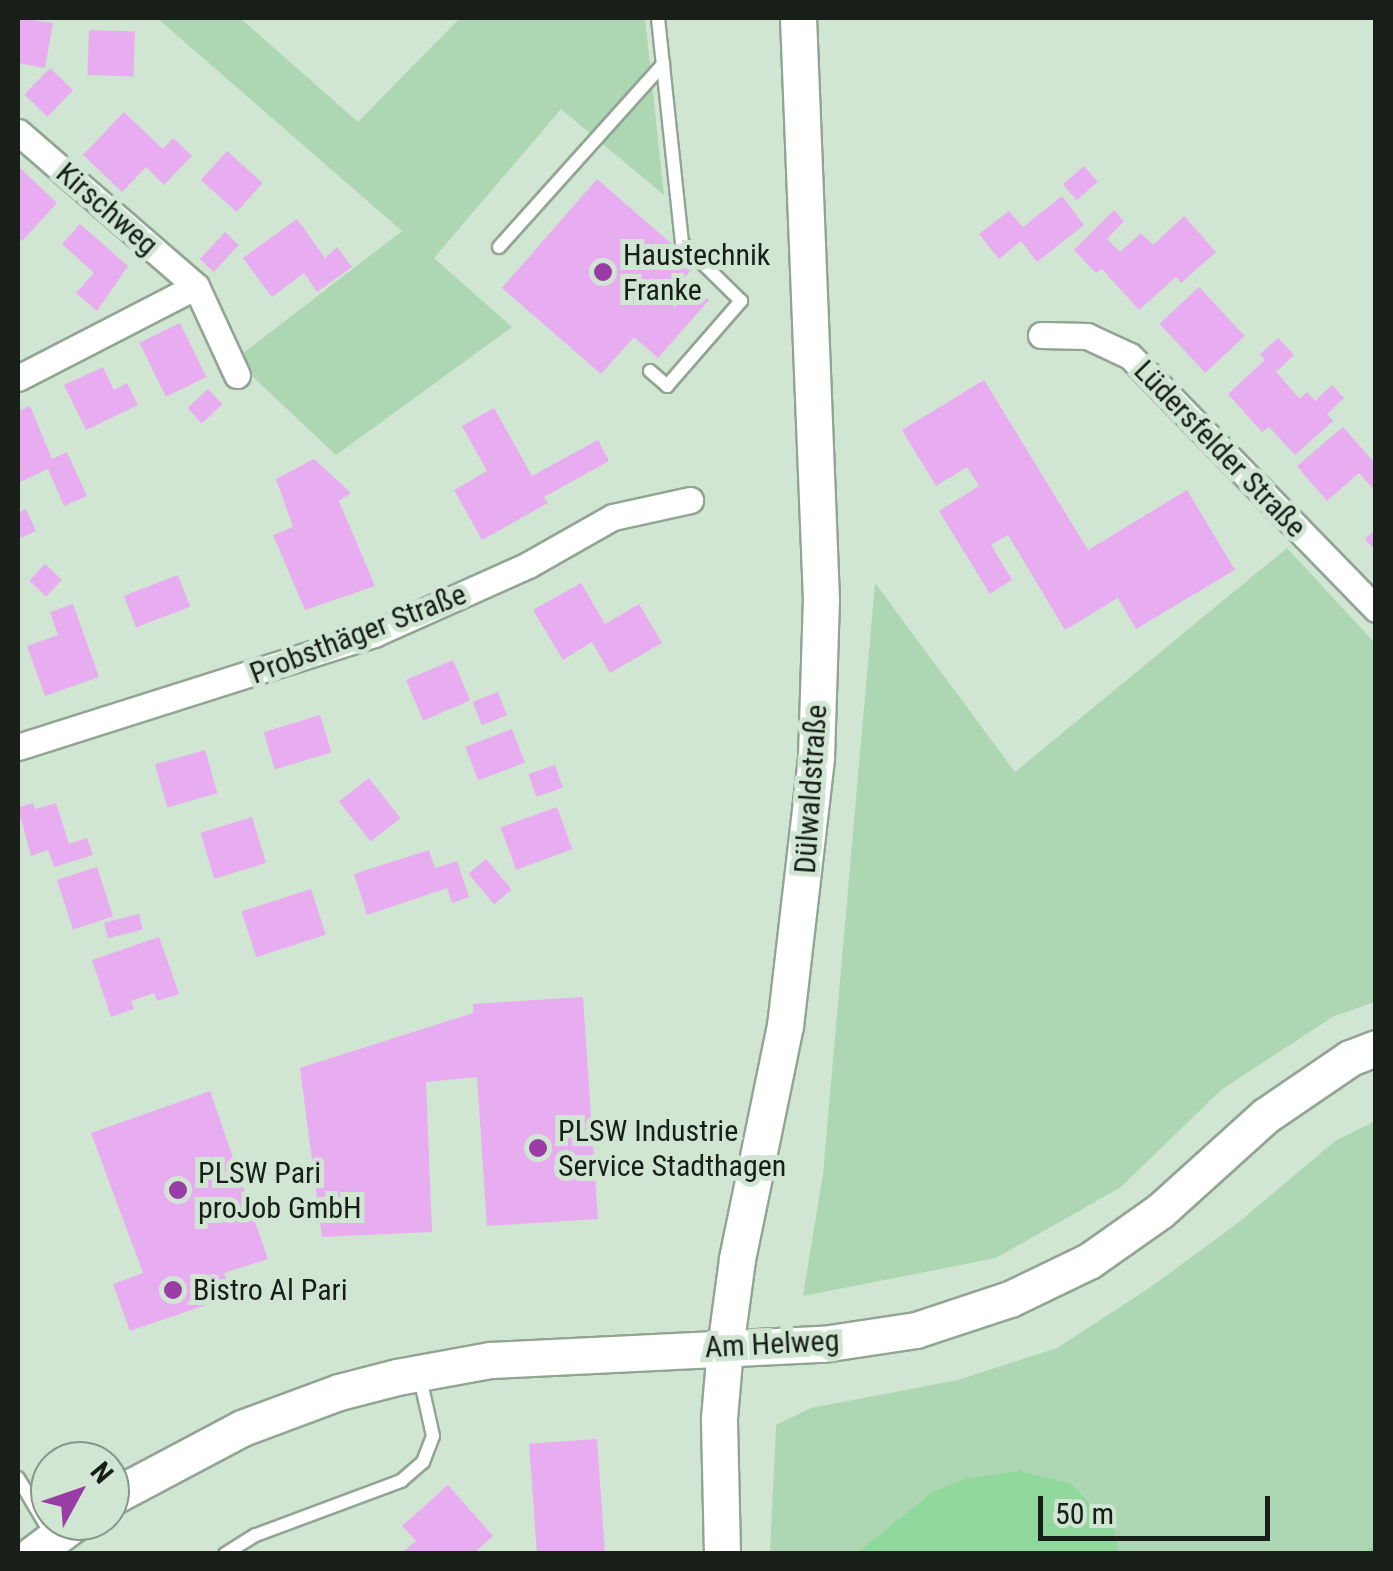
<!DOCTYPE html>
<meta charset="utf-8">
<style>
body{margin:0}
#map{position:relative;width:1393px;height:1571px;overflow:hidden;background:#d1e5d3;font-family:"Roboto Condensed",sans-serif}
div>[style]{position:absolute}
[style*='--x']{left:calc(var(--x)*1px);top:calc(var(--y)*1px);width:calc(var(--w)*1px);rotate:calc(var(--a)*1deg)}
.green>*{inset:0;background:#add7b2}
.water>*{inset:0;background:#90d89b}
.stream>*{height:9px;margin:-4.5px;padding:0 4.5px;transform-origin:4.5px;border-radius:4.5px;background:#90d89b}
.building>*{inset:0;background:#e8adf0;transform-origin:0 0}
.roads{filter:drop-shadow(2px 0 #92a594) drop-shadow(-2px 0 #92a594) drop-shadow(0 2px #92a594) drop-shadow(0 -2px #92a594)}
.lane>*{height:12px;margin:-6px;padding:0 6px;transform-origin:6px;border-radius:6px;background:#fff}
.street>*{height:25px;margin:-12.5px;padding:0 12.5px;transform-origin:12.5px;border-radius:12.5px;background:#fff}
.secondary>*{height:35px;margin:-17.5px;padding:0 17.5px;transform-origin:17.5px;border-radius:17.5px;background:#fff}
.dots>*{width:28px;height:28px;translate:-50% -50%;box-sizing:border-box;border:5px solid #d1e5d3;border-radius:50%}
span{translate:-50% -50%;white-space:nowrap;text-align:center;line-height:1.15;-webkit-text-stroke:10px #d1e5d3;paint-order:stroke}
.street-label{font-size:30px;color:#181f19}
.poi-label{font-size:30px;color:#181f19}
.left{translate:0 -50%;text-align:left}
.frame{position:absolute;inset:0;border:20px solid #181f19;pointer-events:none}
.north{position:absolute;left:30px;top:1441px;width:100px;height:100px;box-sizing:border-box;background:#d1e5d3;border:2px solid #879689;border-radius:50%;rotate:50deg;font-size:28px;font-weight:700;line-height:40px;text-align:center;color:#181f19}
.north::after{content:'';display:block;margin:auto;width:35px;height:45px;background:#993ca6;clip-path:polygon(50% 0,100% 100%,50% 72%,0 100%)}
.scale{position:absolute;left:1038px;top:1496px;width:232px;height:45px;box-sizing:border-box;border:5px solid #181f19;border-top:0;padding-left:12px;font-size:30px;line-height:35px;white-space:nowrap;color:#181f19;-webkit-text-stroke:8px #d1e5d3;paint-order:stroke}
</style>
<div id="map">
<div class="green">
<i style="clip-path:polygon(157px 18px,240px 18px,358px 122px,460px 18px,645px 18px,664px 195px,561px 109px,434px 258px,512px 327px,336px 455px,248px 372px,242px 354px,402px 231px)"></i>
<i style="clip-path:polygon(1287px 548px,1375px 643px,1375px 1002px,1334px 1016px,1221px 1090px,1121px 1187px,996px 1258px,803px 1296px,823px 1174px,875px 583px,1015px 772px)"></i>
<i style="clip-path:polygon(1375px 1121px,1375px 1553px,770px 1554px,776px 1425px,811px 1408px,958px 1380px,1057px 1348px,1148px 1289px,1239px 1222px,1335px 1141px)"></i>
</div>
<div class="water">
<i style="clip-path:polygon(1019px 1471px,1071px 1484px,1115px 1531px,1118px 1553px,857px 1553px,934px 1491px,968px 1478px)"></i>
</div>
<div class="stream">
<i style="--x:1368;--y:1554;--w:9;--a:-32"></i>
</div>
<div class="building">
<i style="clip-path:polygon(18px 18px,53px 23px,45px 68px,18px 63px)"></i>
<i style="left:89px;top:30px;width:46px;height:45px;rotate:2deg"></i>
<i style="left:50px;top:68px;width:32px;height:37px;rotate:44deg"></i>
<i style="clip-path:polygon(124px 112px,163px 149px,173px 138px,192px 156px,164px 185px,146px 167px,122px 192px,83px 155px)"></i>
<i style="left:227px;top:151px;width:48px;height:39px;rotate:42deg"></i>
<i style="clip-path:polygon(18px 166px,57px 203px,22px 241px,18px 237px)"></i>
<i style="left:1084px;top:166px;width:21px;height:28px;rotate:49deg"></i>
<i style="clip-path:polygon(597px 179px,696px 265px,684px 278px,709px 300px,658px 358px,634px 337px,601px 374px,502px 288px)"></i>
<i style="clip-path:polygon(1062px 196px,1084px 225px,1037px 262px,1021px 241px,999px 259px,979px 234px,1009px 211px,1023px 227px)"></i>
<i style="clip-path:polygon(1114px 210px,1124px 221px,1107px 239px,1120px 252px,1141px 233px,1153px 245px,1184px 216px,1216px 252px,1181px 283px,1176px 277px,1139px 310px,1102px 269px,1096px 273px,1074px 250px)"></i>
<i style="clip-path:polygon(297px 219px,325px 258px,337px 247px,352px 267px,317px 292px,304px 273px,272px 297px,243px 258px)"></i>
<i style="clip-path:polygon(80px 224px,128px 266px,97px 311px,76px 293px,94px 273px,62px 244px)"></i>
<i style="left:225px;top:232px;width:19px;height:37px;rotate:43deg"></i>
<i style="left:1199px;top:287px;width:67px;height:54px;rotate:47deg"></i>
<i style="left:180px;top:323px;width:60px;height:45px;rotate:64deg"></i>
<i style="clip-path:polygon(1278px 338px,1294px 355px,1276px 372px,1300px 399px,1307px 392px,1315px 401px,1332px 385px,1344px 398px,1327px 414px,1333px 421px,1295px 455px,1269px 427px,1262px 432px,1228px 394px,1265px 360px,1260px 354px)"></i>
<i style="clip-path:polygon(103px 367px,114px 390px,127px 383px,138px 405px,86px 430px,64px 385px)"></i>
<i style="clip-path:polygon(984px 380px,1088px 550px,1187px 490px,1235px 570px,1136px 629px,1118px 598px,1065px 630px,1008px 535px,991px 545px,1012px 580px,990px 594px,939px 511px,979px 486px,967px 467px,936px 486px,902px 430px)"></i>
<i style="left:208px;top:389px;width:21px;height:28px;rotate:47deg"></i>
<i style="clip-path:polygon(30px 406px,52px 459px,67px 452px,87px 496px,64px 506px,48px 469px,18px 483px,18px 411px)"></i>
<i style="clip-path:polygon(494px 408px,532px 476px,598px 440px,609px 461px,544px 497px,548px 503px,482px 540px,454px 490px,487px 471px,462px 426px)"></i>
<i style="clip-path:polygon(1343px 427px,1373px 461px,1376px 459px,1376px 492px,1359px 473px,1327px 501px,1297px 466px)"></i>
<i style="clip-path:polygon(314px 459px,351px 493px,339px 501px,375px 586px,305px 610px,273px 535px,293px 527px,276px 479px)"></i>
<i style="clip-path:polygon(26px 509px,36px 531px,18px 539px,18px 513px)"></i>
<i style="clip-path:polygon(1376px 529px,1376px 551px,1365px 539px)"></i>
<i style="left:45px;top:564px;width:23px;height:23px;rotate:43deg"></i>
<i style="left:178px;top:575px;width:34px;height:58px;rotate:69deg"></i>
<i style="clip-path:polygon(581px 583px,605px 624px,639px 604px,662px 643px,610px 673px,592px 642px,563px 660px,533px 610px)"></i>
<i style="clip-path:polygon(73px 604px,99px 677px,45px 696px,27px 646px,58px 635px,50px 612px)"></i>
<i style="left:453px;top:660px;width:44px;height:51px;rotate:67deg"></i>
<i style="left:498px;top:692px;width:25px;height:27px;rotate:69deg"></i>
<i style="left:320px;top:715px;width:39px;height:59px;rotate:73deg"></i>
<i style="left:512px;top:729px;width:36px;height:50px;rotate:69deg"></i>
<i style="left:205px;top:750px;width:45px;height:52px;rotate:74deg"></i>
<i style="left:555px;top:765px;width:24px;height:28px;rotate:71deg"></i>
<i style="left:369px;top:778px;width:51px;height:38px;rotate:52deg"></i>
<i style="clip-path:polygon(33px 803px,35px 809px,56px 803px,69px 844px,87px 838px,93px 855px,54px 867px,48px 850px,31px 856px,18px 808px)"></i>
<i style="left:557px;top:807px;width:45px;height:60px;rotate:70deg"></i>
<i style="left:252px;top:817px;width:48px;height:54px;rotate:73deg"></i>
<i style="clip-path:polygon(429px 850px,435px 868px,457px 861px,469px 897px,452px 903px,447px 888px,367px 915px,354px 874px)"></i>
<i style="left:486px;top:859px;width:40px;height:23px;rotate:50deg"></i>
<i style="left:97px;top:867px;width:52px;height:42px;rotate:72deg"></i>
<i style="left:311px;top:889px;width:48px;height:73px;rotate:72deg"></i>
<i style="left:139px;top:914px;width:16px;height:36px;rotate:76deg"></i>
<i style="clip-path:polygon(159px 937px,179px 994px,157px 1001px,154px 993px,131px 1001px,134px 1009px,111px 1017px,92px 960px)"></i>
<i style="clip-path:polygon(583px 997px,598px 1219px,487px 1226px,477px 1077px,426px 1082px,432px 1232px,322px 1237px,300px 1068px,473px 1013px,473px 1004px)"></i>
<i style="clip-path:polygon(210px 1091px,268px 1259px,224px 1273px,232px 1296px,130px 1331px,113px 1284px,143px 1273px,91px 1133px)"></i>
<i style="left:597px;top:1439px;width:115px;height:68px;rotate:86deg"></i>
<i style="clip-path:polygon(448px 1485px,493px 1536px,473px 1554px,401px 1554px,416px 1541px,402px 1526px)"></i>
</div>
<div class="roads">
<div class="lane">
<i style="--x:499;--y:247;--w:246;--a:-48.1"></i>
<i style="--x:650;--y:371;--w:23;--a:41"></i>
<i style="--x:667;--y:386;--w:113;--a:-49"></i>
<i style="--x:741;--y:301;--w:83;--a:-135.5"></i>
<i style="--x:682;--y:243;--w:226;--a:-96.1"></i>
<i style="--x:18;--y:1478;--w:66;--a:59.2"></i>
<i style="--x:225;--y:1554;--w:36;--a:-32"></i>
<i style="--x:256;--y:1535;--w:155;--a:-20.4"></i>
<i style="--x:401;--y:1481;--w:29;--a:-41"></i>
<i style="--x:423;--y:1462;--w:28;--a:-69"></i>
<i style="--x:433;--y:1436;--w:59;--a:-102.6"></i>
</div>
<div class="street">
<i style="--x:18;--y:132;--w:235;--a:40.9"></i>
<i style="--x:196;--y:286;--w:98;--a:65.3"></i>
<i style="--x:1041;--y:335;--w:46;--a:1.2"></i>
<i style="--x:1087;--y:336;--w:47;--a:24.9"></i>
<i style="--x:1130;--y:356;--w:353;--a:45.8"></i>
<i style="--x:18;--y:378;--w:200;--a:-27.3"></i>
<i style="--x:18;--y:747;--w:374;--a:-17.6"></i>
<i style="--x:374;--y:634;--w:169;--a:-24.1"></i>
<i style="--x:528;--y:565;--w:98;--a:-29.5"></i>
<i style="--x:613;--y:517;--w:79;--a:-12.4"></i>
</div>
<div class="secondary">
<i style="--x:110;--y:1498;--w:149;--a:-27.9"></i>
<i style="--x:242;--y:1428;--w:103;--a:-20.4"></i>
<i style="--x:339;--y:1392;--w:60;--a:-14.5"></i>
<i style="--x:397;--y:1377;--w:96;--a:-10.3"></i>
<i style="--x:491;--y:1360;--w:332;--a:-2.8"></i>
<i style="--x:823;--y:1344;--w:94;--a:-8.6"></i>
<i style="--x:916;--y:1330;--w:99;--a:-18.3"></i>
<i style="--x:1010;--y:1299;--w:88;--a:-25.7"></i>
<i style="--x:1089;--y:1261;--w:87;--a:-35.2"></i>
<i style="--x:1160;--y:1211;--w:142;--a:-42.1"></i>
<i style="--x:1265;--y:1116;--w:103;--a:-34.3"></i>
<i style="--x:1350;--y:1058;--w:28;--a:-21"></i>
<i style="--x:33;--y:1554;--w:55;--a:-36.9"></i>
<i style="--x:722;--y:1554;--w:136;--a:-91.3"></i>
<i style="--x:719;--y:1418;--w:70;--a:-85.1"></i>
<i style="--x:725;--y:1348;--w:90;--a:-82.3"></i>
<i style="--x:737;--y:1259;--w:238;--a:-78.4"></i>
<i style="--x:785;--y:1026;--w:271;--a:-83.4"></i>
<i style="--x:816;--y:757;--w:157;--a:-88.2"></i>
<i style="--x:821;--y:600;--w:582;--a:-92.26"></i>
</div>
</div>
<div class="dots">
<i style="left:603px;top:272px;background:#993ca6"></i>
<i style="left:538px;top:1148px;background:#993ca6"></i>
<i style="left:178px;top:1190px;background:#993ca6"></i>
<i style="left:173px;top:1290px;background:#993ca6"></i>
</div>
<div class="street-label">
<span style="left:107px;top:209px;rotate:41deg">Kirschweg</span>
<span style="left:1220px;top:449px;rotate:46deg">Lüdersfelder Straße</span>
<span style="left:358px;top:634px;rotate:-21deg">Probsthäger Straße</span>
<span style="left:811px;top:789px;rotate:-86deg">Dülwaldstraße</span>
<span style="left:772px;top:1344px;rotate:-3deg">Am Helweg</span>
</div>
<div class="poi-label">
<span class="left" style="left:623px;top:272px">Haustechnik<br>Franke</span>
<span class="left" style="left:558px;top:1148px">PLSW Industrie<br>Service Stadthagen</span>
<span class="left" style="left:198px;top:1190px">PLSW Pari<br>proJob GmbH</span>
<span class="left" style="left:193px;top:1290px">Bistro Al Pari</span>
</div>
<div class="frame"></div>
<div class="north">N</div>
<div class="scale">50 m</div>
</div>
